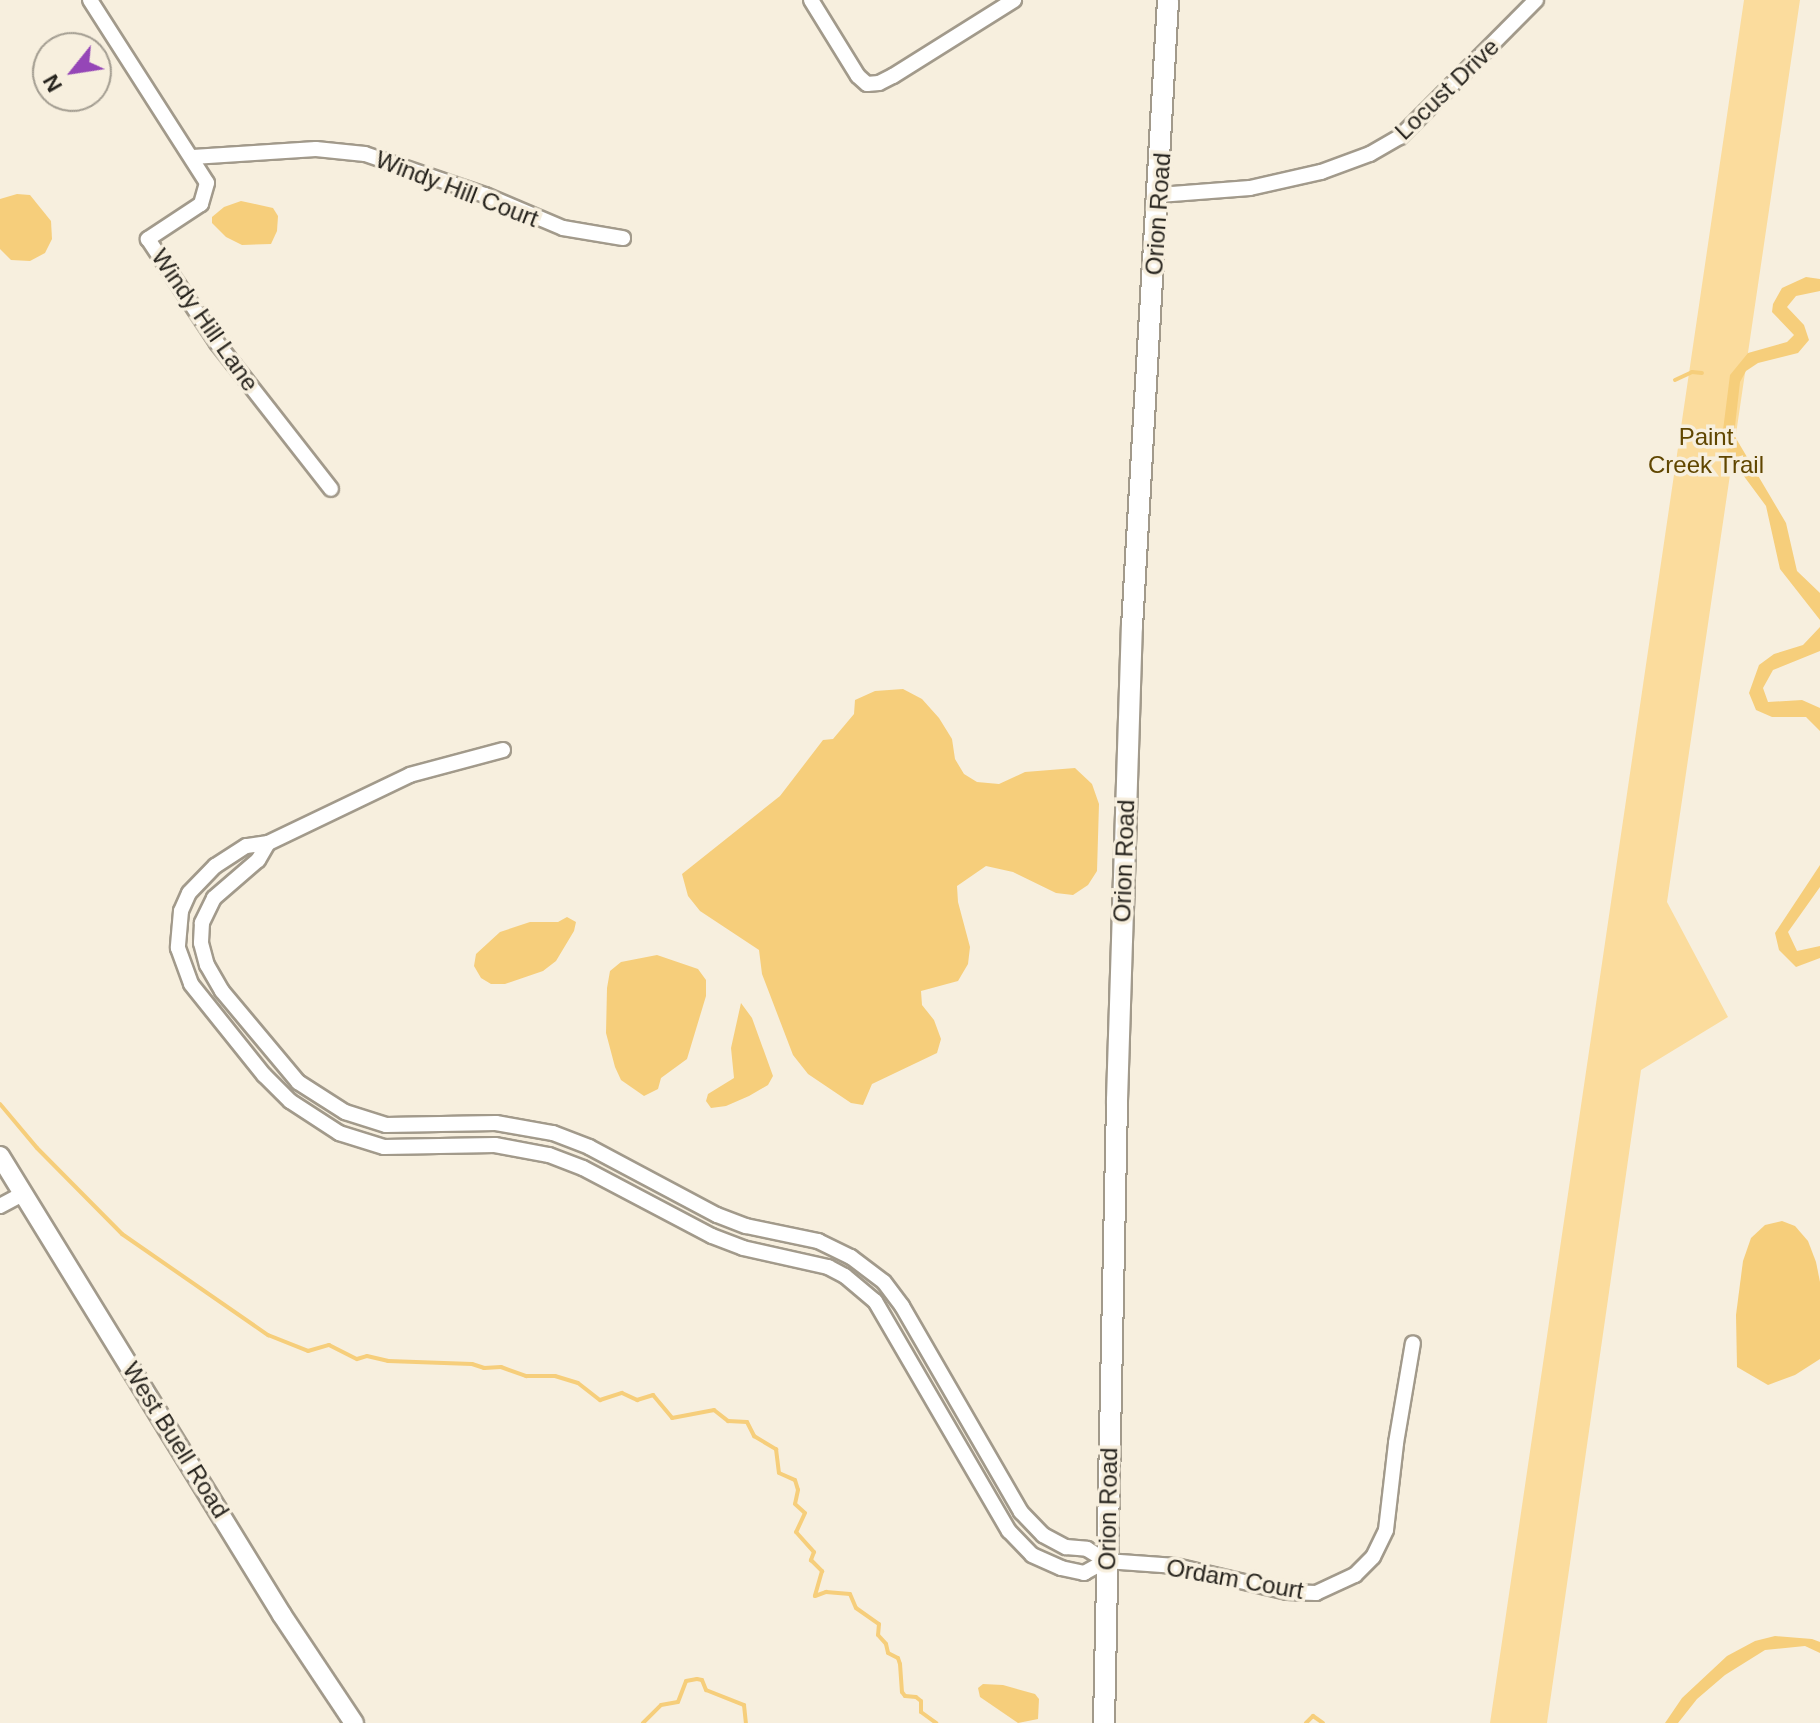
<!DOCTYPE html>
<style>
body{margin:0}
#map{position:relative;width:1820px;height:1723px;overflow:hidden;background:#f7efde;font-family:Arial,sans-serif}
div>[style]{position:absolute}
[style*='--x']{left:calc(var(--x)*1px);top:calc(var(--y)*1px);width:calc(var(--w)*1px);rotate:calc(var(--a)*1deg)}
.green>*{inset:0;background:#fbdc9d}
.water>*{inset:0;background:#f6ce7b}
.stream>*{height:4px;margin:-2px;padding:0 2px;transform-origin:2px;border-radius:2px;background:#f6ce7b}
.roads{filter:drop-shadow(2px 0 #a29a8b) drop-shadow(-2px 0 #a29a8b) drop-shadow(0 2px #a29a8b) drop-shadow(0 -2px #a29a8b)}
.minor>*{height:14px;margin:-7px;padding:0 7px;transform-origin:7px;border-radius:7px;background:#fff}
.tertiary>*{height:18px;margin:-9px;padding:0 9px;transform-origin:9px;border-radius:9px;background:#fff}
.secondary>*{height:20px;margin:-10px;padding:0 10px;transform-origin:10px;border-radius:10px;background:#fff}
span{translate:-50% -50%;white-space:nowrap;text-align:center;line-height:1.15;-webkit-text-stroke:7px #f7efde;paint-order:stroke}
.street-label{font-size:24px;color:#26231d}
.park-label{font-size:24px;color:#604600}
.north{position:absolute;left:32px;top:32px;width:80px;height:80px;box-sizing:border-box;background:#f7efde;border:2px solid #a39d91;border-radius:50%;rotate:240deg;font-size:22px;font-weight:700;line-height:32px;text-align:center;color:#26231d}
.north::after{content:'';display:block;margin:auto;width:28px;height:36px;background:#9546b7;clip-path:polygon(50% 0,100% 100%,50% 72%,0 100%)}
</style>
<div id="map">
<div class="green">
<i style="clip-path:polygon(1744px 0,1800px 0,1667px 902px,1728px 1017px,1641px 1070px,1547px 1723px,1490px 1723px)"></i>
</div>
<div class="water">
<i style="clip-path:polygon(17px 194px,30px 195px,51px 221px,52px 239px,45px 253px,30px 261px,11px 260px,0 249px,0 199px)"></i>
<i style="clip-path:polygon(241px 201px,273px 208px,278px 216px,277px 231px,271px 244px,242px 245px,226px 237px,212px 223px,212px 217px,224px 207px)"></i>
<i style="clip-path:polygon(1806px 277px,1820px 279px,1820px 291px,1796px 296px,1787px 307px,1804px 325px,1809px 340px,1798px 353px,1758px 363px,1746px 371px,1740px 382px,1734px 435px,1786px 523px,1797px 571px,1820px 593px,1820px 620px,1780px 569px,1766px 506px,1729px 456px,1722px 438px,1730px 375px,1748px 353px,1787px 342px,1794px 335px,1772px 312px,1773px 304px,1782px 288px)"></i>
<i style="clip-path:polygon(1820px 627px,1820px 651px,1773px 670px,1763px 688px,1768px 702px,1802px 700px,1820px 708px,1820px 731px,1806px 717px,1772px 717px,1756px 710px,1749px 693px,1759px 665px,1774px 654px,1803px 645px)"></i>
<i style="clip-path:polygon(903px 689px,922px 699px,939px 718px,952px 739px,955px 759px,964px 774px,977px 782px,999px 784px,1025px 772px,1075px 768px,1092px 784px,1099px 804px,1097px 871px,1088px 885px,1073px 895px,1056px 893px,1013px 872px,986px 866px,957px 886px,958px 902px,970px 947px,968px 964px,958px 981px,921px 991px,922px 1005px,934px 1020px,941px 1039px,937px 1053px,872px 1084px,863px 1105px,851px 1103px,808px 1074px,793px 1055px,762px 974px,759px 950px,700px 911px,688px 896px,682px 874px,780px 796px,823px 740px,833px 739px,854px 714px,855px 700px,875px 691px)"></i>
<i style="clip-path:polygon(1820px 865px,1820px 887px,1788px 932px,1797px 951px,1820px 946px,1820px 958px,1796px 967px,1779px 950px,1775px 933px)"></i>
<i style="clip-path:polygon(567px 917px,576px 922px,574px 931px,556px 961px,543px 971px,505px 984px,491px 984px,481px 978px,474px 966px,476px 954px,500px 932px,530px 922px,558px 922px)"></i>
<i style="clip-path:polygon(657px 955px,698px 969px,706px 980px,706px 996px,687px 1059px,661px 1078px,658px 1089px,644px 1096px,621px 1080px,615px 1067px,606px 1033px,607px 988px,610px 971px,621px 962px)"></i>
<i style="clip-path:polygon(741px 1003px,752px 1018px,773px 1076px,768px 1085px,749px 1096px,726px 1106px,711px 1108px,706px 1101px,708px 1094px,734px 1078px,731px 1048px)"></i>
<i style="clip-path:polygon(1782px 1221px,1795px 1226px,1808px 1241px,1816px 1262px,1820px 1282px,1820px 1359px,1795px 1375px,1768px 1385px,1737px 1367px,1736px 1315px,1743px 1261px,1751px 1238px,1765px 1225px)"></i>
<i style="clip-path:polygon(1775px 1636px,1812px 1639px,1820px 1642px,1820px 1653px,1805px 1646px,1765px 1650px,1725px 1675px,1697px 1699px,1678px 1723px,1665px 1723px,1682px 1698px,1727px 1656px,1755px 1641px)"></i>
<i style="clip-path:polygon(983px 1684px,1003px 1685px,1035px 1694px,1039px 1699px,1038px 1719px,1018px 1723px,980px 1697px,978px 1688px)"></i>
</div>
<div class="stream">
<i style="--x:1675;--y:380;--w:19;--a:-25"></i>
<i style="--x:1692;--y:372;--w:10;--a:6"></i>
<i style="--x:0;--y:1104;--w:57;--a:49.9"></i>
<i style="--x:37;--y:1148;--w:121;--a:45.3"></i>
<i style="--x:122;--y:1234;--w:178;--a:34.7"></i>
<i style="--x:268;--y:1335;--w:43;--a:21.8"></i>
<i style="--x:308;--y:1351;--w:22;--a:-16"></i>
<i style="--x:329;--y:1345;--w:31;--a:27"></i>
<i style="--x:357;--y:1359;--w:10;--a:-17"></i>
<i style="--x:367;--y:1356;--w:22;--a:13"></i>
<i style="--x:388;--y:1361;--w:84;--a:2"></i>
<i style="--x:472;--y:1364;--w:13;--a:18"></i>
<i style="--x:484;--y:1368;--w:17;--a:-3"></i>
<i style="--x:501;--y:1367;--w:27;--a:20"></i>
<i style="--x:526;--y:1376;--w:29;--a:0"></i>
<i style="--x:555;--y:1376;--w:24;--a:17"></i>
<i style="--x:578;--y:1383;--w:28;--a:38"></i>
<i style="--x:600;--y:1400;--w:23;--a:-18"></i>
<i style="--x:622;--y:1393;--w:17;--a:25"></i>
<i style="--x:637;--y:1400;--w:17;--a:-17"></i>
<i style="--x:653;--y:1395;--w:30;--a:50"></i>
<i style="--x:672;--y:1418;--w:43;--a:-10.8"></i>
<i style="--x:714;--y:1410;--w:18;--a:38"></i>
<i style="--x:728;--y:1421;--w:19;--a:3"></i>
<i style="--x:747;--y:1422;--w:16;--a:63"></i>
<i style="--x:754;--y:1436;--w:26;--a:31"></i>
<i style="--x:776;--y:1449;--w:24;--a:83"></i>
<i style="--x:779;--y:1473;--w:17;--a:24"></i>
<i style="--x:795;--y:1480;--w:10;--a:73"></i>
<i style="--x:798;--y:1490;--w:14;--a:102"></i>
<i style="--x:795;--y:1504;--w:13;--a:42"></i>
<i style="--x:805;--y:1513;--w:21;--a:115"></i>
<i style="--x:796;--y:1532;--w:27;--a:48"></i>
<i style="--x:814;--y:1552;--w:9;--a:111"></i>
<i style="--x:811;--y:1560;--w:16;--a:45"></i>
<i style="--x:822;--y:1571;--w:26;--a:106"></i>
<i style="--x:815;--y:1596;--w:12;--a:-20"></i>
<i style="--x:826;--y:1592;--w:24;--a:5"></i>
<i style="--x:850;--y:1594;--w:15;--a:67"></i>
<i style="--x:856;--y:1608;--w:28;--a:35"></i>
<i style="--x:879;--y:1624;--w:11;--a:95"></i>
<i style="--x:878;--y:1635;--w:12;--a:48"></i>
<i style="--x:886;--y:1644;--w:9;--a:77"></i>
<i style="--x:888;--y:1653;--w:11;--a:27"></i>
<i style="--x:898;--y:1658;--w:6;--a:72"></i>
<i style="--x:900;--y:1664;--w:28;--a:86"></i>
<i style="--x:902;--y:1692;--w:5;--a:53"></i>
<i style="--x:905;--y:1696;--w:11;--a:5"></i>
<i style="--x:916;--y:1697;--w:6;--a:39"></i>
<i style="--x:921;--y:1701;--w:11;--a:90"></i>
<i style="--x:921;--y:1712;--w:19;--a:36"></i>
<i style="--x:643;--y:1723;--w:25;--a:-45"></i>
<i style="--x:661;--y:1705;--w:17;--a:-10"></i>
<i style="--x:678;--y:1702;--w:22;--a:-69"></i>
<i style="--x:686;--y:1681;--w:11;--a:-10"></i>
<i style="--x:697;--y:1679;--w:5;--a:11"></i>
<i style="--x:702;--y:1680;--w:11;--a:68"></i>
<i style="--x:706;--y:1690;--w:41;--a:21.5"></i>
<i style="--x:744;--y:1705;--w:18;--a:84"></i>
<i style="--x:1306;--y:1723;--w:10;--a:-45"></i>
<i style="--x:1313;--y:1716;--w:12;--a:35"></i>
</div>
<div class="roads">
<div class="minor">
<i style="--x:90;--y:0;--w:217;--a:57.4"></i>
<i style="--x:207;--y:183;--w:22;--a:106"></i>
<i style="--x:201;--y:204;--w:64;--a:146.6"></i>
<i style="--x:148;--y:239;--w:125;--a:56.4"></i>
<i style="--x:217;--y:343;--w:185;--a:52"></i>
<i style="--x:811;--y:0;--w:89;--a:58.3"></i>
<i style="--x:858;--y:76;--w:12;--a:42"></i>
<i style="--x:867;--y:84;--w:12;--a:-5"></i>
<i style="--x:879;--y:83;--w:16;--a:-27"></i>
<i style="--x:893;--y:76;--w:143;--a:-32.1"></i>
<i style="--x:193;--y:157;--w:123;--a:-3.7"></i>
<i style="--x:316;--y:149;--w:49;--a:5.8"></i>
<i style="--x:365;--y:154;--w:127;--a:18.9"></i>
<i style="--x:485;--y:195;--w:85;--a:22.9"></i>
<i style="--x:563;--y:228;--w:61;--a:9.5"></i>
<i style="--x:1159;--y:195;--w:91;--a:-4.4"></i>
<i style="--x:1250;--y:188;--w:73;--a:-12.7"></i>
<i style="--x:1321;--y:172;--w:52;--a:-20.2"></i>
<i style="--x:1370;--y:154;--w:34;--a:-30"></i>
<i style="--x:1400;--y:137;--w:193;--a:-45.2"></i>
<i style="--x:503;--y:750;--w:96;--a:165"></i>
<i style="--x:410;--y:775;--w:157;--a:154.4"></i>
<i style="--x:268;--y:843;--w:22;--a:172"></i>
<i style="--x:246;--y:846;--w:37;--a:147"></i>
<i style="--x:215;--y:866;--w:37;--a:134"></i>
<i style="--x:189;--y:893;--w:20;--a:114"></i>
<i style="--x:181;--y:911;--w:37;--a:95"></i>
<i style="--x:178;--y:948;--w:38;--a:70"></i>
<i style="--x:191;--y:984;--w:117;--a:51.3"></i>
<i style="--x:264;--y:1075;--w:37;--a:45"></i>
<i style="--x:290;--y:1101;--w:59;--a:33.1"></i>
<i style="--x:339;--y:1133;--w:47;--a:17.3"></i>
<i style="--x:384;--y:1147;--w:111;--a:-1"></i>
<i style="--x:495;--y:1145;--w:55;--a:10.5"></i>
<i style="--x:549;--y:1155;--w:36;--a:21"></i>
<i style="--x:583;--y:1168;--w:146;--a:27.8"></i>
<i style="--x:712;--y:1236;--w:33;--a:21"></i>
<i style="--x:743;--y:1248;--w:87;--a:12.6"></i>
<i style="--x:828;--y:1267;--w:19;--a:28"></i>
<i style="--x:845;--y:1276;--w:39;--a:40"></i>
<i style="--x:875;--y:1301;--w:266;--a:59.8"></i>
<i style="--x:1009;--y:1531;--w:33;--a:46"></i>
<i style="--x:1032;--y:1555;--w:32;--a:24"></i>
<i style="--x:1061;--y:1568;--w:24;--a:12"></i>
<i style="--x:1084;--y:1573;--w:25;--a:-29"></i>
<i style="--x:268;--y:843;--w:20;--a:120"></i>
<i style="--x:258;--y:860;--w:58;--a:139.2"></i>
<i style="--x:214;--y:898;--w:28;--a:116"></i>
<i style="--x:202;--y:923;--w:20;--a:93"></i>
<i style="--x:201;--y:943;--w:23;--a:75"></i>
<i style="--x:207;--y:965;--w:30;--a:60"></i>
<i style="--x:222;--y:991;--w:119;--a:50.1"></i>
<i style="--x:298;--y:1082;--w:56;--a:32.6"></i>
<i style="--x:345;--y:1112;--w:43;--a:17.6"></i>
<i style="--x:386;--y:1125;--w:110;--a:-1"></i>
<i style="--x:496;--y:1123;--w:58;--a:10"></i>
<i style="--x:553;--y:1133;--w:39;--a:21"></i>
<i style="--x:589;--y:1147;--w:145;--a:28"></i>
<i style="--x:717;--y:1215;--w:31;--a:21"></i>
<i style="--x:746;--y:1226;--w:74;--a:11.8"></i>
<i style="--x:818;--y:1241;--w:37;--a:26"></i>
<i style="--x:851;--y:1257;--w:41;--a:37.1"></i>
<i style="--x:884;--y:1282;--w:30;--a:53"></i>
<i style="--x:902;--y:1306;--w:238;--a:60"></i>
<i style="--x:1021;--y:1512;--w:32;--a:46"></i>
<i style="--x:1043;--y:1535;--w:26;--a:28"></i>
<i style="--x:1066;--y:1547;--w:21;--a:5"></i>
<i style="--x:1087;--y:1549;--w:22;--a:32"></i>
<i style="--x:1106;--y:1561;--w:70;--a:4.1"></i>
<i style="--x:1176;--y:1566;--w:114;--a:13.2"></i>
<i style="--x:1287;--y:1592;--w:29;--a:2"></i>
<i style="--x:1316;--y:1593;--w:43;--a:-24.8"></i>
<i style="--x:1355;--y:1575;--w:25;--a:-45"></i>
<i style="--x:1373;--y:1557;--w:30;--a:-64"></i>
<i style="--x:1386;--y:1530;--w:88;--a:-83.4"></i>
<i style="--x:1396;--y:1443;--w:101;--a:-80.4"></i>
<i style="--x:0;--y:1206;--w:26;--a:-28"></i>
</div>
<div class="tertiary">
<i style="--x:0;--y:1156;--w:539;--a:58.43"></i>
<i style="--x:282;--y:1615;--w:130;--a:56.3"></i>
</div>
<div class="secondary">
<i style="--x:1104;--y:1723;--w:623;--a:-88.8"></i>
<i style="--x:1117;--y:1100;--w:473;--a:-88.2"></i>
<i style="--x:1132;--y:627;--w:628;--a:-86.71"></i>
</div>
</div>
<div class="street-label">
<span style="left:1447px;top:89px;rotate:-44deg">Locust Drive</span>
<span style="left:457px;top:189px;rotate:21deg">Windy Hill Court</span>
<span style="left:1158px;top:214px;rotate:-86deg">Orion Road</span>
<span style="left:205px;top:320px;rotate:55deg">Windy Hill Lane</span>
<span style="left:1124px;top:861px;rotate:-88deg">Orion Road</span>
<span style="left:176px;top:1440px;rotate:58deg">West Buell Road</span>
<span style="left:1108px;top:1509px;rotate:-89deg">Orion Road</span>
<span style="left:1235px;top:1579px;rotate:10deg">Ordam Court</span>
</div>
<div class="park-label">
<span style="left:1706px;top:451px">Paint<br>Creek Trail</span>
</div>
<div class="north">N</div>
</div>
